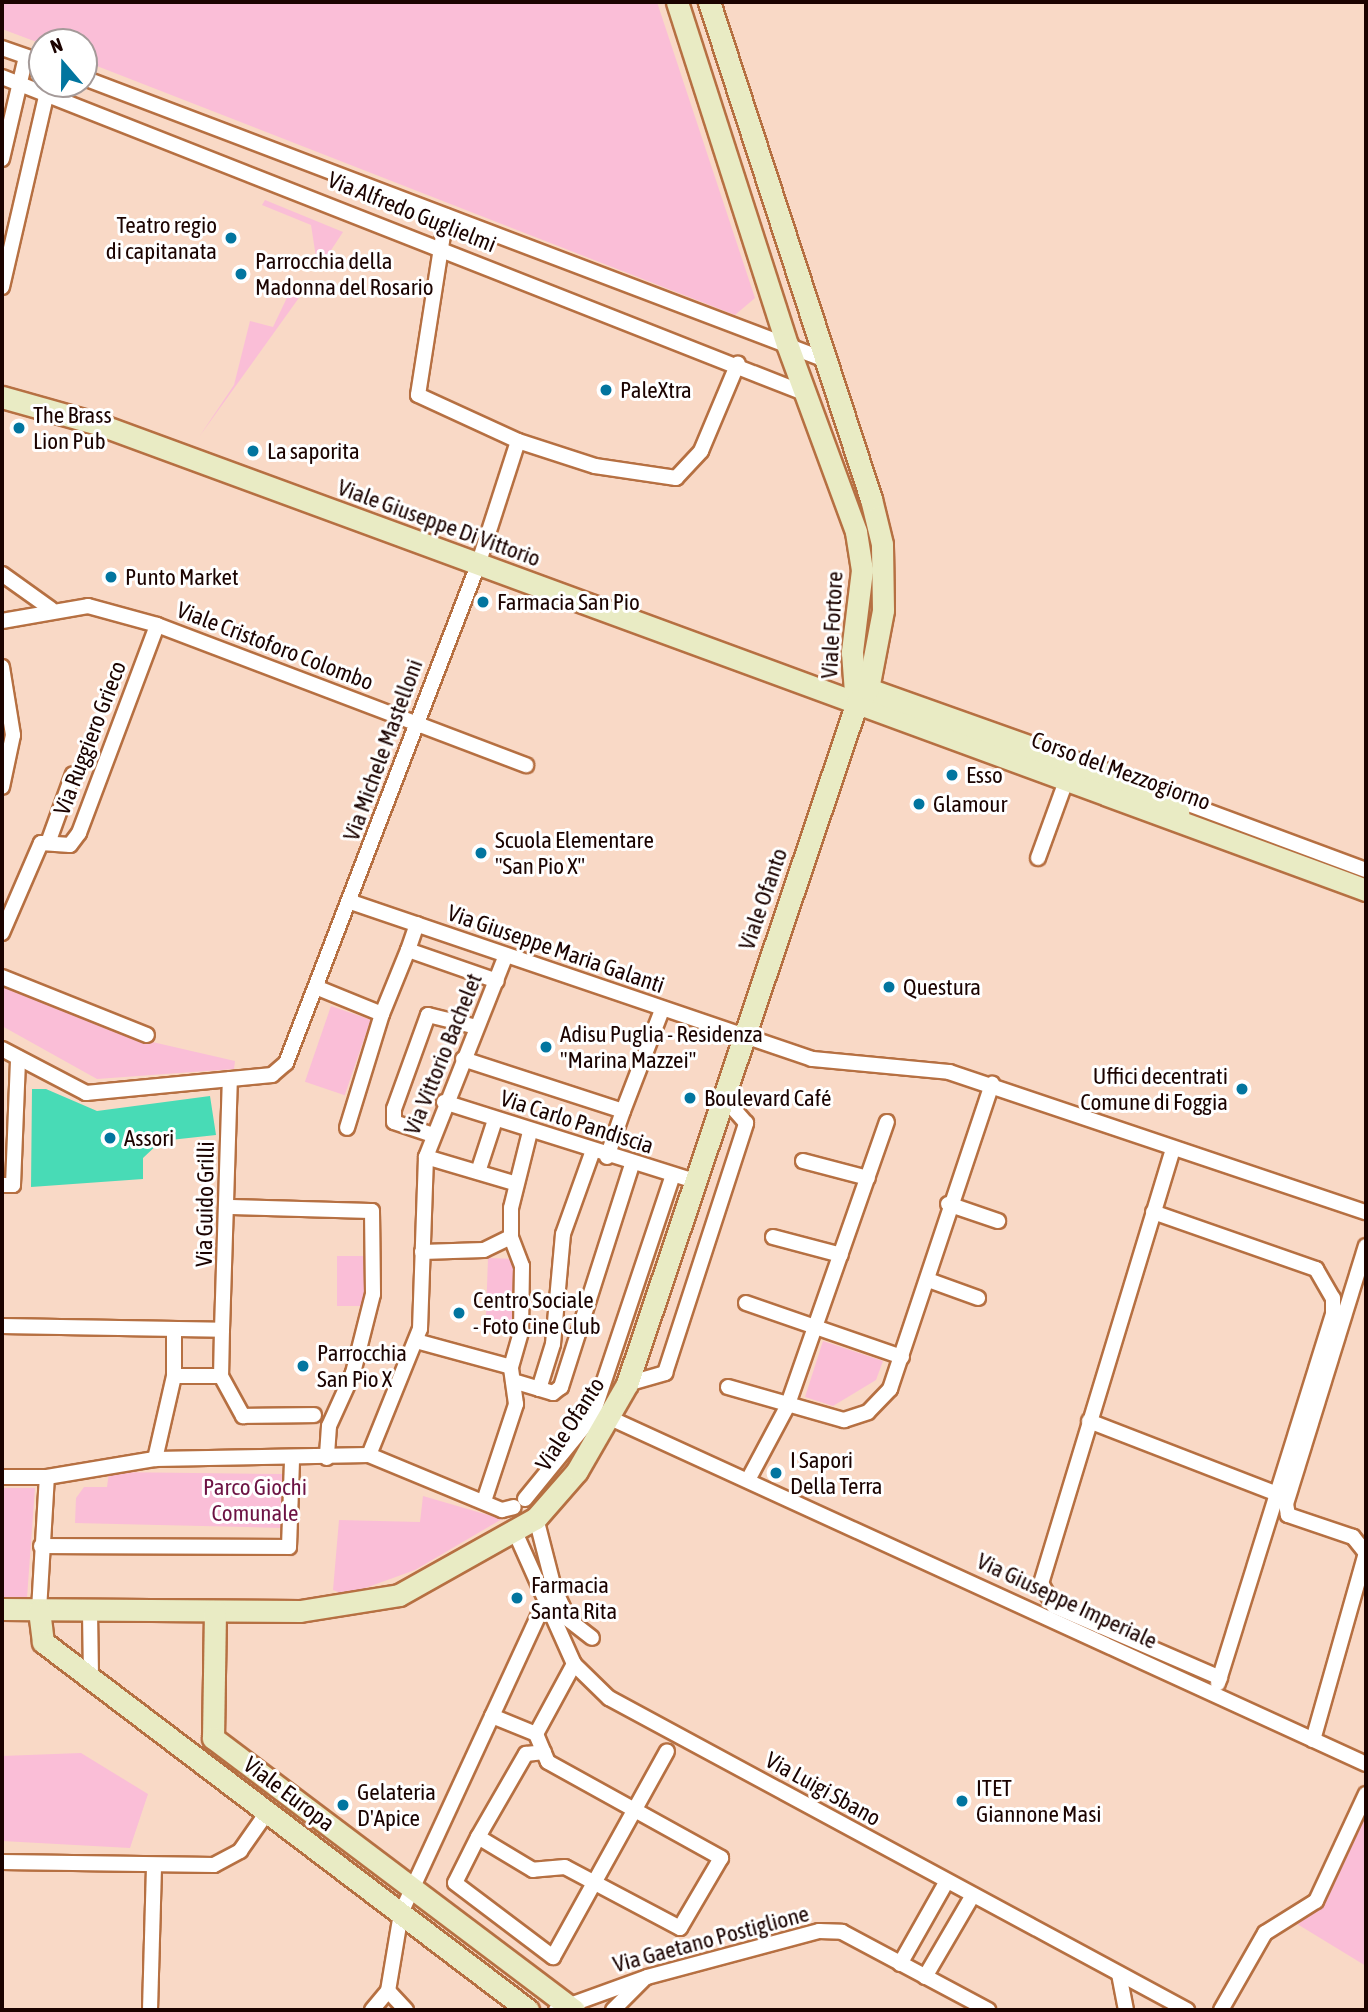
<!DOCTYPE html>
<meta charset="utf-8">
<style>
body{margin:0}
#map{position:relative;width:1368px;height:2012px;overflow:hidden;background:#f9d9c6;font-family:"Asap Condensed",sans-serif}
div>[style]{position:absolute}
[style*='--x']{left:calc(var(--x)*1px);top:calc(var(--y)*1px);width:calc(var(--w)*1px);rotate:calc(var(--a)*1deg)}
.green>*{inset:0;background:#fabed7;transform-origin:0 0}
.water>*{inset:0;background:#48dbb6}
.roads{filter:drop-shadow(2px 0 #b67042) drop-shadow(-2px 0 #b67042) drop-shadow(0 2px #b67042) drop-shadow(0 -2px #b67042)}
.street>*{height:14px;margin:-7px;padding:0 7px;transform-origin:7px;border-radius:7px;background:#fff}
.secondary>*{height:21px;margin:-10.5px;padding:0 10.5px;transform-origin:10.5px;border-radius:10.5px;background:#e9ebc4}
.dots>*{width:19px;height:19px;translate:-50% -50%;box-sizing:border-box;border:4px solid #fff;border-radius:50%}
span{translate:-50% -50%;white-space:nowrap;text-align:center;line-height:1.15;-webkit-text-stroke:6px #fff;paint-order:stroke}
.street-label{font-size:23px;color:#1b0300}
.poi-label{font-size:23px;color:#1b0300}
.right{translate:-100% -50%;text-align:right}
.left{translate:0 -50%;text-align:left}
.park-label{font-size:23px;color:#6d1344}
.frame{position:absolute;inset:0;border:4px solid #1b0300;pointer-events:none}
.north{position:absolute;left:28px;top:28px;width:70px;height:70px;box-sizing:border-box;background:#fff;border:2px solid #a49a99;border-radius:50%;rotate:340deg;font-size:19px;font-weight:700;line-height:28px;text-align:center;color:#1b0300}
.north::after{content:'';display:block;margin:auto;width:24px;height:32px;background:#02759f;clip-path:polygon(50% 0,100% 100%,50% 72%,0 100%)}
</style>
<div id="map">
<div class="green">
<i style="clip-path:polygon(2px 2px,657px 2px,755px 298px,735px 315px,84px 61px,84px 42px,42px 44px,2px 29px)"></i>
<i style="clip-path:polygon(265px 200px,343px 232px,318px 270px,311px 225px,262px 205px)"></i>
<i style="clip-path:polygon(293px 285px,306px 288px,199px 437px,234px 385px,250px 321px,273px 327px)"></i>
<i style="clip-path:polygon(2px 984px,135px 1038px,235px 1061px,234px 1069px,97px 1079px,2px 1026px)"></i>
<i style="left:331px;top:1006px;width:42px;height:80px;rotate:19deg"></i>
<i style="left:366px;top:1256px;width:50px;height:29px;rotate:90deg"></i>
<i style="left:488px;top:1258px;width:26px;height:72px;rotate:2deg"></i>
<i style="clip-path:polygon(823px 1341px,883px 1361px,876px 1380px,833px 1406px,805px 1397px)"></i>
<i style="clip-path:polygon(109px 1472px,284px 1474px,282px 1528px,75px 1523px,76px 1498px,84px 1487px,107px 1487px)"></i>
<i style="clip-path:polygon(2px 1488px,35px 1488px,27px 1598px,2px 1599px)"></i>
<i style="clip-path:polygon(423px 1496px,502px 1519px,415px 1570px,346px 1595px,333px 1590px,339px 1520px,420px 1522px)"></i>
<i style="clip-path:polygon(81px 1753px,148px 1794px,130px 1848px,2px 1841px,2px 1756px)"></i>
<i style="clip-path:polygon(1366px 1794px,1366px 1966px,1289px 1919px,1301px 1916px)"></i>
</div>
<div class="water">
<i style="clip-path:polygon(32px 1089px,46px 1089px,97px 1111px,210px 1096px,216px 1135px,161px 1141px,143px 1158px,143px 1179px,31px 1187px)"></i>
</div>
<div class="roads">
<div class="street">
<i style="--x:2;--y:48;--w:42;--a:19.3"></i>
<i style="--x:2;--y:77;--w:862;--a:21.51"></i>
<i style="--x:84;--y:78;--w:791;--a:20.82"></i>
<i style="--x:2;--y:159;--w:105;--a:-76.8"></i>
<i style="--x:446;--y:216;--w:181;--a:98.9"></i>
<i style="--x:418;--y:395;--w:110;--a:24.7"></i>
<i style="--x:518;--y:441;--w:81;--a:18"></i>
<i style="--x:595;--y:466;--w:82;--a:8.4"></i>
<i style="--x:676;--y:478;--w:37;--a:-47"></i>
<i style="--x:701;--y:451;--w:95;--a:-67.2"></i>
<i style="--x:2;--y:287;--w:205;--a:-77"></i>
<i style="--x:2;--y:574;--w:60;--a:35.5"></i>
<i style="--x:2;--y:621;--w:87;--a:-9.9"></i>
<i style="--x:88;--y:606;--w:72;--a:15.4"></i>
<i style="--x:157;--y:625;--w:395;--a:20.8"></i>
<i style="--x:2;--y:667;--w:69;--a:80.8"></i>
<i style="--x:13;--y:735;--w:53;--a:101.9"></i>
<i style="--x:1164;--y:795;--w:215;--a:20.4"></i>
<i style="--x:48;--y:843;--w:73;--a:-70.1"></i>
<i style="--x:1038;--y:858;--w:82;--a:-70"></i>
<i style="--x:351;--y:902;--w:487;--a:18.8"></i>
<i style="--x:812;--y:1059;--w:138;--a:5.4"></i>
<i style="--x:949;--y:1072;--w:440;--a:18.6"></i>
<i style="--x:417;--y:924;--w:28;--a:109"></i>
<i style="--x:408;--y:950;--w:94;--a:19.2"></i>
<i style="--x:2;--y:933;--w:98;--a:-66.6"></i>
<i style="--x:41;--y:843;--w:29;--a:4"></i>
<i style="--x:70;--y:845;--w:15;--a:-53"></i>
<i style="--x:79;--y:833;--w:222;--a:-69.4"></i>
<i style="--x:2;--y:977;--w:156;--a:21.8"></i>
<i style="--x:318;--y:988;--w:69;--a:22.1"></i>
<i style="--x:382;--y:1014;--w:119;--a:107.1"></i>
<i style="--x:382;--y:1014;--w:69;--a:-67.9"></i>
<i style="--x:2;--y:1049;--w:95;--a:27.6"></i>
<i style="--x:86;--y:1093;--w:187;--a:-5.5"></i>
<i style="--x:272;--y:1075;--w:18;--a:-41"></i>
<i style="--x:286;--y:1063;--w:534;--a:-68.92"></i>
<i style="--x:478;--y:565;--w:130;--a:-72.1"></i>
<i style="--x:463;--y:1059;--w:168;--a:18"></i>
<i style="--x:623;--y:1111;--w:108;--a:-68.9"></i>
<i style="--x:444;--y:1102;--w:265;--a:17.5"></i>
<i style="--x:433;--y:1135;--w:41;--a:-161.6"></i>
<i style="--x:394;--y:1122;--w:13;--a:-90"></i>
<i style="--x:394;--y:1109;--w:100;--a:-70.1"></i>
<i style="--x:428;--y:1015;--w:50;--a:13.8"></i>
<i style="--x:1173;--y:1149;--w:454;--a:106.9"></i>
<i style="--x:1041;--y:1583;--w:26;--a:61"></i>
<i style="--x:1054;--y:1606;--w:181;--a:23.4"></i>
<i style="--x:426;--y:1157;--w:92;--a:16.5"></i>
<i style="--x:607;--y:1157;--w:49;--a:-70.8"></i>
<i style="--x:803;--y:1161;--w:67;--a:14.7"></i>
<i style="--x:478;--y:1172;--w:55;--a:-71.9"></i>
<i style="--x:2;--y:1185;--w:11;--a:0"></i>
<i style="--x:13;--y:1185;--w:127;--a:-87.7"></i>
<i style="--x:948;--y:1204;--w:53;--a:18.8"></i>
<i style="--x:230;--y:1207;--w:142;--a:1.6"></i>
<i style="--x:372;--y:1211;--w:83;--a:89.3"></i>
<i style="--x:373;--y:1294;--w:81;--a:104.2"></i>
<i style="--x:353;--y:1373;--w:58;--a:114.4"></i>
<i style="--x:329;--y:1426;--w:32;--a:94"></i>
<i style="--x:1153;--y:1212;--w:173;--a:19.3"></i>
<i style="--x:1316;--y:1269;--w:34;--a:60"></i>
<i style="--x:1333;--y:1298;--w:16;--a:90"></i>
<i style="--x:1333;--y:1314;--w:387;--a:107.3"></i>
<i style="--x:773;--y:1237;--w:70;--a:14.8"></i>
<i style="--x:422;--y:1252;--w:62;--a:-1.8"></i>
<i style="--x:484;--y:1250;--w:30;--a:-26"></i>
<i style="--x:931;--y:1281;--w:50;--a:19.9"></i>
<i style="--x:746;--y:1303;--w:165;--a:19.1"></i>
<i style="--x:2;--y:1326;--w:220;--a:1"></i>
<i style="--x:222;--y:1330;--w:46;--a:91.2"></i>
<i style="--x:221;--y:1376;--w:47;--a:180"></i>
<i style="--x:174;--y:1376;--w:45;--a:-90"></i>
<i style="--x:222;--y:1330;--w:251;--a:-88.2"></i>
<i style="--x:416;--y:1341;--w:98;--a:15.3"></i>
<i style="--x:221;--y:1376;--w:46;--a:61.2"></i>
<i style="--x:243;--y:1416;--w:71;--a:-0.8"></i>
<i style="--x:513;--y:1381;--w:42;--a:16.7"></i>
<i style="--x:553;--y:1393;--w:10;--a:-37"></i>
<i style="--x:561;--y:1387;--w:234;--a:-72.3"></i>
<i style="--x:627;--y:1384;--w:40;--a:-16"></i>
<i style="--x:665;--y:1373;--w:263;--a:-72"></i>
<i style="--x:746;--y:1123;--w:32;--a:-131"></i>
<i style="--x:728;--y:1387;--w:121;--a:15.9"></i>
<i style="--x:844;--y:1420;--w:25;--a:-18"></i>
<i style="--x:868;--y:1412;--w:32;--a:-46"></i>
<i style="--x:890;--y:1389;--w:322;--a:-71.5"></i>
<i style="--x:539;--y:1389;--w:47;--a:-72.7"></i>
<i style="--x:553;--y:1344;--w:110;--a:-84.8"></i>
<i style="--x:563;--y:1234;--w:86;--a:-70.3"></i>
<i style="--x:591;--y:1420;--w:258;--a:-71.5"></i>
<i style="--x:1089;--y:1421;--w:202;--a:21.2"></i>
<i style="--x:369;--y:1455;--w:136;--a:-68"></i>
<i style="--x:420;--y:1329;--w:172;--a:-88"></i>
<i style="--x:426;--y:1157;--w:217;--a:-68.4"></i>
<i style="--x:155;--y:1459;--w:85;--a:-77.1"></i>
<i style="--x:2;--y:1477;--w:45;--a:0"></i>
<i style="--x:47;--y:1477;--w:109;--a:-9.5"></i>
<i style="--x:155;--y:1459;--w:214;--a:-1.1"></i>
<i style="--x:369;--y:1455;--w:144;--a:22.5"></i>
<i style="--x:502;--y:1510;--w:12;--a:-14"></i>
<i style="--x:748;--y:1480;--w:83;--a:-61.9"></i>
<i style="--x:787;--y:1407;--w:302;--a:-70.7"></i>
<i style="--x:525;--y:1499;--w:98;--a:-50.8"></i>
<i style="--x:587;--y:1423;--w:24;--a:-12"></i>
<i style="--x:610;--y:1418;--w:831;--a:24.59"></i>
<i style="--x:484;--y:1501;--w:102;--a:-71.7"></i>
<i style="--x:516;--y:1404;--w:37;--a:-98"></i>
<i style="--x:511;--y:1367;--w:37;--a:-74"></i>
<i style="--x:521;--y:1331;--w:65;--a:-89.1"></i>
<i style="--x:522;--y:1266;--w:31;--a:-111"></i>
<i style="--x:511;--y:1237;--w:29;--a:-90"></i>
<i style="--x:511;--y:1208;--w:78;--a:-76"></i>
<i style="--x:536;--y:1518;--w:72;--a:75.6"></i>
<i style="--x:554;--y:1588;--w:35;--a:65"></i>
<i style="--x:569;--y:1620;--w:29;--a:38"></i>
<i style="--x:515;--y:1532;--w:145;--a:65.9"></i>
<i style="--x:574;--y:1664;--w:49;--a:44.2"></i>
<i style="--x:609;--y:1698;--w:657;--a:28.36"></i>
<i style="--x:41;--y:1546;--w:248;--a:0.2"></i>
<i style="--x:289;--y:1547;--w:87;--a:-88"></i>
<i style="--x:39;--y:1610;--w:133;--a:-86.6"></i>
<i style="--x:90;--y:1612;--w:63;--a:89.1"></i>
<i style="--x:492;--y:1716;--w:48;--a:22.2"></i>
<i style="--x:536;--y:1734;--w:80;--a:-61.5"></i>
<i style="--x:536;--y:1734;--w:30;--a:67"></i>
<i style="--x:548;--y:1762;--w:198;--a:29"></i>
<i style="--x:721;--y:1858;--w:81;--a:120.4"></i>
<i style="--x:680;--y:1928;--w:130;--a:-152.1"></i>
<i style="--x:565;--y:1867;--w:32;--a:175"></i>
<i style="--x:533;--y:1870;--w:64;--a:-149"></i>
<i style="--x:478;--y:1837;--w:96;--a:-60"></i>
<i style="--x:526;--y:1754;--w:18;--a:-6"></i>
<i style="--x:1313;--y:1740;--w:194;--a:-74.2"></i>
<i style="--x:1366;--y:1553;--w:21;--a:-129"></i>
<i style="--x:1353;--y:1537;--w:69;--a:-161.3"></i>
<i style="--x:1288;--y:1515;--w:11;--a:-100"></i>
<i style="--x:1286;--y:1504;--w:270;--a:-72.8"></i>
<i style="--x:478;--y:1837;--w:51;--a:116.6"></i>
<i style="--x:455;--y:1883;--w:123;--a:37.1"></i>
<i style="--x:553;--y:1957;--w:235;--a:-61"></i>
<i style="--x:2;--y:1862;--w:212;--a:0.8"></i>
<i style="--x:214;--y:1865;--w:30;--a:-28"></i>
<i style="--x:240;--y:1851;--w:49;--a:-55"></i>
<i style="--x:900;--y:1964;--w:95;--a:-60.5"></i>
<i style="--x:1119;--y:1974;--w:37;--a:79"></i>
<i style="--x:925;--y:1977;--w:95;--a:-59.7"></i>
<i style="--x:150;--y:2010;--w:144;--a:-88.4"></i>
<i style="--x:372;--y:2010;--w:25;--a:-50"></i>
<i style="--x:406;--y:2010;--w:26;--a:-133"></i>
<i style="--x:388;--y:1991;--w:79;--a:-80.5"></i>
<i style="--x:401;--y:1913;--w:341;--a:-65.2"></i>
<i style="--x:556;--y:2010;--w:97;--a:-19.9"></i>
<i style="--x:647;--y:1977;--w:178;--a:-15"></i>
<i style="--x:819;--y:1931;--w:23;--a:2"></i>
<i style="--x:842;--y:1932;--w:166;--a:28.1"></i>
<i style="--x:613;--y:2010;--w:44;--a:-45"></i>
<i style="--x:1221;--y:2010;--w:89;--a:-60.3"></i>
<i style="--x:1265;--y:1933;--w:60;--a:-32.1"></i>
<i style="--x:1316;--y:1901;--w:118;--a:-65"></i>
</div>
<div class="secondary">
<i style="--x:677;--y:2;--w:359;--a:72.2"></i>
<i style="--x:787;--y:344;--w:200;--a:69.8"></i>
<i style="--x:856;--y:532;--w:38;--a:81"></i>
<i style="--x:862;--y:570;--w:83;--a:97"></i>
<i style="--x:852;--y:652;--w:53;--a:85.7"></i>
<i style="--x:2;--y:397;--w:100;--a:15.7"></i>
<i style="--x:98;--y:424;--w:1351;--a:20.18"></i>
<i style="--x:868;--y:689;--w:286;--a:19.6"></i>
<i style="--x:1137;--y:785;--w:49;--a:32.4"></i>
<i style="--x:2;--y:1609;--w:298;--a:0.4"></i>
<i style="--x:300;--y:1611;--w:100;--a:-9.2"></i>
<i style="--x:399;--y:1595;--w:157;--a:-29.3"></i>
<i style="--x:536;--y:1518;--w:62;--a:-48.9"></i>
<i style="--x:577;--y:1471;--w:100;--a:-60.1"></i>
<i style="--x:627;--y:1384;--w:717;--a:-71.36"></i>
<i style="--x:856;--y:705;--w:20;--a:-53"></i>
<i style="--x:868;--y:689;--w:80;--a:-79.2"></i>
<i style="--x:883;--y:610;--w:66;--a:-90.9"></i>
<i style="--x:882;--y:544;--w:46;--a:-103.7"></i>
<i style="--x:871;--y:499;--w:523;--a:-108.05"></i>
<i style="--x:39;--y:1610;--w:32;--a:83"></i>
<i style="--x:43;--y:1642;--w:609;--a:37.19"></i>
<i style="--x:215;--y:1611;--w:127;--a:90.9"></i>
<i style="--x:213;--y:1738;--w:452;--a:37"></i>
</div>
</div>
<div class="dots">
<i style="left:231px;top:238px;background:#02759f"></i>
<i style="left:241px;top:274px;background:#02759f"></i>
<i style="left:606px;top:390px;background:#02759f"></i>
<i style="left:19px;top:428px;background:#02759f"></i>
<i style="left:253px;top:451px;background:#02759f"></i>
<i style="left:111px;top:577px;background:#02759f"></i>
<i style="left:483px;top:602px;background:#02759f"></i>
<i style="left:952px;top:775px;background:#02759f"></i>
<i style="left:919px;top:804px;background:#02759f"></i>
<i style="left:481px;top:853px;background:#02759f"></i>
<i style="left:889px;top:987px;background:#02759f"></i>
<i style="left:546px;top:1047px;background:#02759f"></i>
<i style="left:1242px;top:1089px;background:#02759f"></i>
<i style="left:690px;top:1098px;background:#02759f"></i>
<i style="left:110px;top:1138px;background:#02759f"></i>
<i style="left:459px;top:1313px;background:#02759f"></i>
<i style="left:303px;top:1366px;background:#02759f"></i>
<i style="left:776px;top:1473px;background:#02759f"></i>
<i style="left:517px;top:1598px;background:#02759f"></i>
<i style="left:962px;top:1801px;background:#02759f"></i>
<i style="left:343px;top:1805px;background:#02759f"></i>
</div>
<div class="street-label">
<span style="left:412px;top:212px;rotate:22deg">Via Alfredo Guglielmi</span>
<span style="left:439px;top:523px;rotate:20deg">Viale Giuseppe Di Vittorio</span>
<span style="left:832px;top:625px;rotate:-87deg">Viale Fortore</span>
<span style="left:275px;top:646px;rotate:21deg">Viale Cristoforo Colombo</span>
<span style="left:90px;top:738px;rotate:-69deg">Via Ruggiero Grieco</span>
<span style="left:383px;top:750px;rotate:-70deg">Via Michele Mastelloni</span>
<span style="left:1121px;top:771px;rotate:20deg">Corso del Mezzogiorno</span>
<span style="left:763px;top:899px;rotate:-71deg">Viale Ofanto</span>
<span style="left:556px;top:949px;rotate:19deg">Via Giuseppe Maria Galanti</span>
<span style="left:443px;top:1054px;rotate:-68deg">Via Vittorio Bachelet</span>
<span style="left:577px;top:1122px;rotate:18deg">Via Carlo Pandiscia</span>
<span style="left:205px;top:1204px;rotate:-89deg">Via Guido Grilli</span>
<span style="left:570px;top:1424px;rotate:-57deg">Viale Ofanto</span>
<span style="left:1067px;top:1601px;rotate:25deg">Via Giuseppe Imperiale</span>
<span style="left:823px;top:1789px;rotate:29deg">Via Luigi Sbano</span>
<span style="left:289px;top:1794px;rotate:37deg">Viale Europa</span>
<span style="left:711px;top:1939px;rotate:-15deg">Via Gaetano Postiglione</span>
</div>
<div class="poi-label">
<span class="right" style="left:217px;top:238px">Teatro regio<br>di capitanata</span>
<span class="left" style="left:255px;top:274px">Parrocchia della<br>Madonna del Rosario</span>
<span class="left" style="left:620px;top:390px">PaleXtra</span>
<span class="left" style="left:33px;top:428px">The Brass<br>Lion Pub</span>
<span class="left" style="left:267px;top:451px">La saporita</span>
<span class="left" style="left:125px;top:577px">Punto Market</span>
<span class="left" style="left:497px;top:602px">Farmacia San Pio</span>
<span class="left" style="left:966px;top:775px">Esso</span>
<span class="left" style="left:933px;top:804px">Glamour</span>
<span class="left" style="left:495px;top:853px">Scuola Elementare<br>"San Pio X"</span>
<span class="left" style="left:903px;top:987px">Questura</span>
<span class="left" style="left:560px;top:1047px">Adisu Puglia - Residenza<br>"Marina Mazzei"</span>
<span class="right" style="left:1228px;top:1089px">Uffici decentrati<br>Comune di Foggia</span>
<span class="left" style="left:704px;top:1098px">Boulevard Café</span>
<span class="left" style="left:124px;top:1138px">Assori</span>
<span class="left" style="left:473px;top:1313px">Centro Sociale<br>- Foto Cine Club</span>
<span class="left" style="left:317px;top:1366px">Parrocchia<br>San Pio X</span>
<span class="left" style="left:790px;top:1473px">I Sapori<br>Della Terra</span>
<span class="left" style="left:531px;top:1598px">Farmacia<br>Santa Rita</span>
<span class="left" style="left:976px;top:1801px">ITET<br>Giannone Masi</span>
<span class="left" style="left:357px;top:1805px">Gelateria<br>D'Apice</span>
</div>
<div class="park-label">
<span style="left:255px;top:1500px">Parco Giochi<br>Comunale</span>
</div>
<div class="frame"></div>
<div class="north">N</div>
</div>
